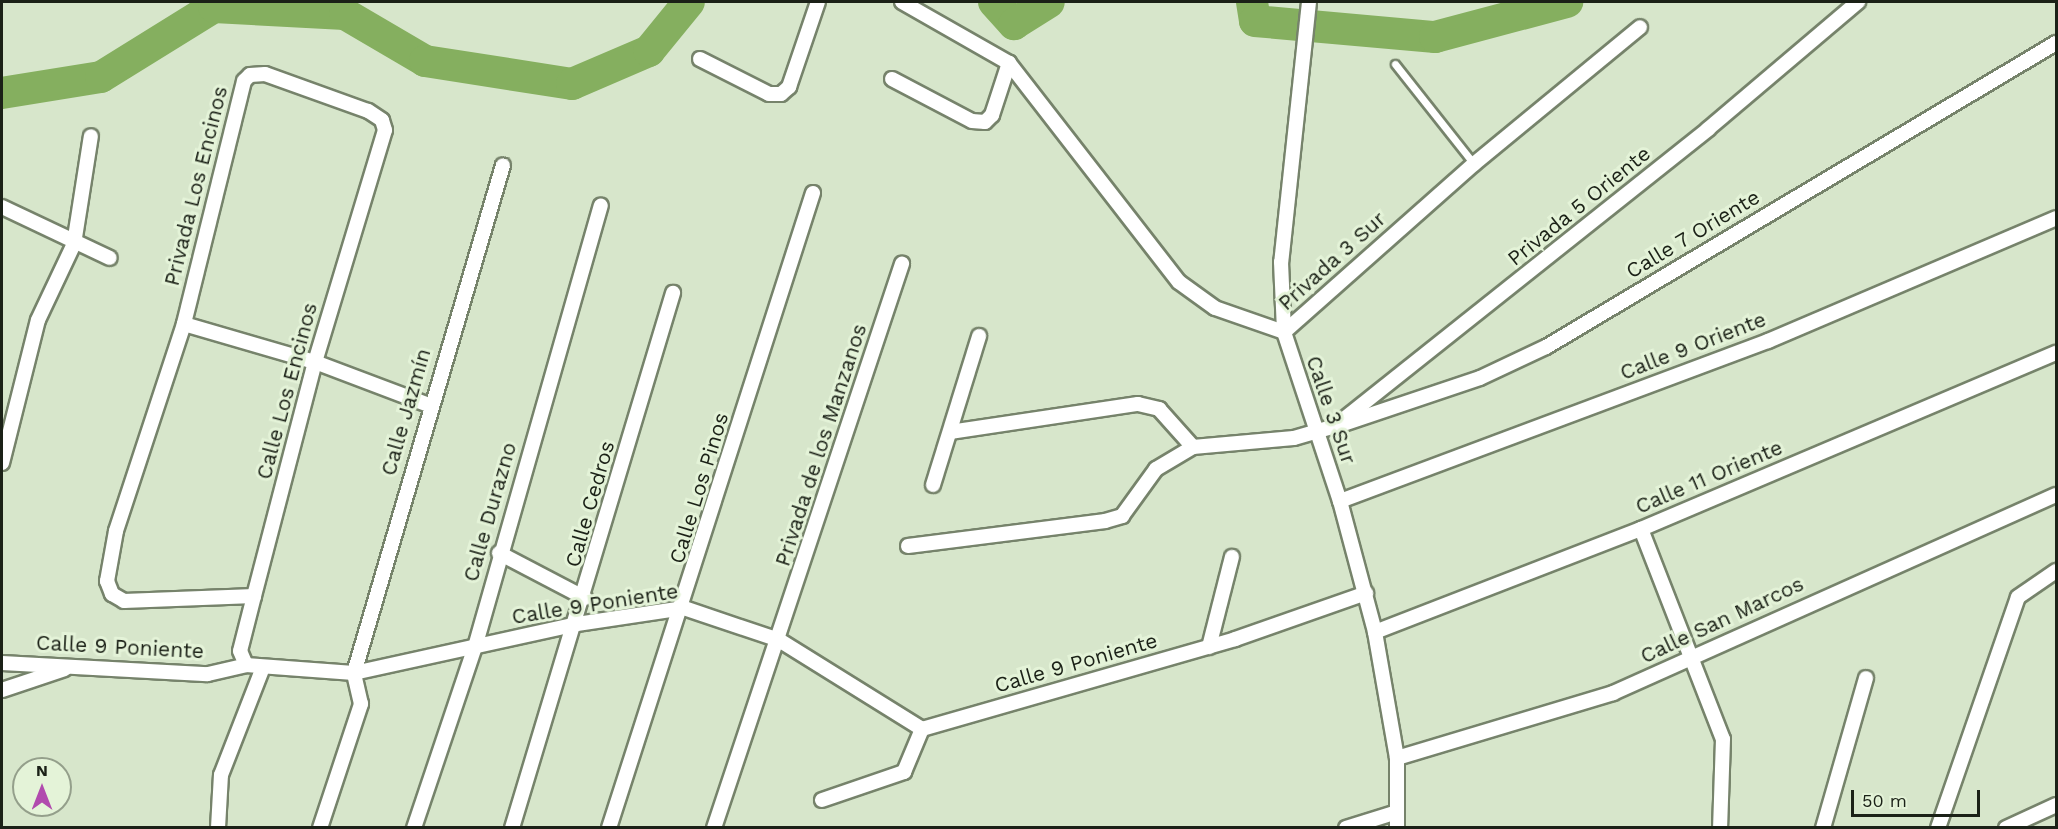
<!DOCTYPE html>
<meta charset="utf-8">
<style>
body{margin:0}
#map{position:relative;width:2058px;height:829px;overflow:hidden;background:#d7e6cb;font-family:"Work Sans",sans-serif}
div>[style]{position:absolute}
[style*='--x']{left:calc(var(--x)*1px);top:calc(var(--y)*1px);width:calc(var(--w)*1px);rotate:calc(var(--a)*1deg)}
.river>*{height:32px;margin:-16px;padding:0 16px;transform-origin:16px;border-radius:16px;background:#85af5f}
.roads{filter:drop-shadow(2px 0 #76836b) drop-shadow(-2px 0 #76836b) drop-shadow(0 2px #76836b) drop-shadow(0 -2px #76836b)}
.service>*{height:7px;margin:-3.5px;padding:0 3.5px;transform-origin:3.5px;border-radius:3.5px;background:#fff}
.minor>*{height:14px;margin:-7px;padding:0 7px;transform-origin:7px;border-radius:7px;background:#fff}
span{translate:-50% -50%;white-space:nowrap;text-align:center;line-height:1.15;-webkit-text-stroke:6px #e4f3d8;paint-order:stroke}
.street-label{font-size:21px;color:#1b2117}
.frame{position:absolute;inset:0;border:3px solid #1b2117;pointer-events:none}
.north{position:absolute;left:12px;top:757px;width:60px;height:60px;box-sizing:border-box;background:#e4f3d8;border:2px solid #949f8b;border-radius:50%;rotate:0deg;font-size:16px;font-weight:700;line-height:24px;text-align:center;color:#1b2117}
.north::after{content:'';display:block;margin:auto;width:21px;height:27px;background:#b14aae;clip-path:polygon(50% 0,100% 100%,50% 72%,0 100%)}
.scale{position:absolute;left:1851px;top:790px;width:129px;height:27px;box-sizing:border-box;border:3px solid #1b2117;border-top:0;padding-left:8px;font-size:18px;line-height:21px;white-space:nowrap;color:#1b2117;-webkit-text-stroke:4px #e4f3d8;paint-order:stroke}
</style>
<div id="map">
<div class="river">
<i style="--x:994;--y:2;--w:30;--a:48"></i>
<i style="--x:1014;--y:24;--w:41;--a:-32.2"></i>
<i style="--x:1252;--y:2;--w:19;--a:81"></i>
<i style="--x:1255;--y:21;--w:181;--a:5.1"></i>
<i style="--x:1435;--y:37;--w:137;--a:-14.9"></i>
<i style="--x:2;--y:93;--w:100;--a:-9.2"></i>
<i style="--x:101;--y:77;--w:133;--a:-31.8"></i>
<i style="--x:214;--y:7;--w:131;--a:3.1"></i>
<i style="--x:345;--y:14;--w:93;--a:30.4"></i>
<i style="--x:425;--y:61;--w:149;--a:8.9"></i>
<i style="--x:572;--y:84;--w:84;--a:-23.2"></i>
<i style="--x:649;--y:51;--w:63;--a:-50.8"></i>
</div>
<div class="roads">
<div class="service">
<i style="--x:1395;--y:64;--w:127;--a:51.7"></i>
</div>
<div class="minor">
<i style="--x:902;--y:2;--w:123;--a:29.7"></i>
<i style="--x:1009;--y:63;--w:277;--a:52.2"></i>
<i style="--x:1179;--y:282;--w:44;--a:35.8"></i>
<i style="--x:1215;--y:308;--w:73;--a:19.2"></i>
<i style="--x:1284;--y:332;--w:254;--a:-41.5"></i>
<i style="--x:1474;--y:164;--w:215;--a:-39.5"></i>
<i style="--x:1309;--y:2;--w:262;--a:96.1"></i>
<i style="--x:1281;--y:262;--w:70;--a:87.5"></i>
<i style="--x:1284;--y:332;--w:178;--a:71.7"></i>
<i style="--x:1340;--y:501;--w:136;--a:75"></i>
<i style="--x:1375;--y:632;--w:128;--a:80.1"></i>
<i style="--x:1397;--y:758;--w:70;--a:90"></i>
<i style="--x:700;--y:59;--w:77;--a:26.9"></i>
<i style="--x:769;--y:94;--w:12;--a:0"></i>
<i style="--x:781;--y:94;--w:11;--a:-41"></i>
<i style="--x:789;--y:87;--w:90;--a:-71.2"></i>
<i style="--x:892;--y:79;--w:90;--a:27.7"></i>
<i style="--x:972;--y:121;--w:13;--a:4"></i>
<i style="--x:985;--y:122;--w:10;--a:-45"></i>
<i style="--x:992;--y:115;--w:55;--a:-71.9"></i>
<i style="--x:2;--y:207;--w:119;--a:25.3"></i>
<i style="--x:184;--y:324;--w:136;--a:16.2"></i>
<i style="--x:315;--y:362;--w:122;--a:20.7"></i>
<i style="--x:1346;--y:423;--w:141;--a:-18.6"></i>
<i style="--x:1480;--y:378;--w:73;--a:-25.2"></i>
<i style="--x:1546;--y:347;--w:594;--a:-30.8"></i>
<i style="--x:950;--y:432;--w:190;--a:-8.5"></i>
<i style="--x:1138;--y:404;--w:22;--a:13"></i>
<i style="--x:1159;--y:409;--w:51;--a:48.2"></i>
<i style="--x:2;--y:463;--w:147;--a:-75.9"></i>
<i style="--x:38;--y:320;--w:84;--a:-64.7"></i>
<i style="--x:74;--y:244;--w:109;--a:-81.1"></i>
<i style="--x:933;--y:485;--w:156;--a:-72.8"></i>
<i style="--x:1340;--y:501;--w:457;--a:-20.5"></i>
<i style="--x:1768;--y:341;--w:313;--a:-23.1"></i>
<i style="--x:1641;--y:529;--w:225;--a:68.7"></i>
<i style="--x:1723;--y:739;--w:89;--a:91.9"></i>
<i style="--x:908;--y:546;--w:199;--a:-7.2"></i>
<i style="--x:1105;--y:521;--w:18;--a:-16"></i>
<i style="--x:1122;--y:516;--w:58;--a:-54.1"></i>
<i style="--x:1156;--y:469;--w:43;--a:-30.7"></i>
<i style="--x:1193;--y:447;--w:101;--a:-5.1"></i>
<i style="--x:1294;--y:438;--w:43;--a:-16.3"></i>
<i style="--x:1335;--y:426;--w:477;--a:-38.5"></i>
<i style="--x:1708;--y:129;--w:197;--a:-40.3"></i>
<i style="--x:499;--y:553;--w:97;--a:27.6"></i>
<i style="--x:1375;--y:632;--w:285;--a:-21.2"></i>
<i style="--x:1641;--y:529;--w:451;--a:-23"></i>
<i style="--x:1209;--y:647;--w:93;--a:-75.7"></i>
<i style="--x:2;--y:663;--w:206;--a:3.1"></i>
<i style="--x:208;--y:674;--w:39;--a:-13"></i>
<i style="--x:246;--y:665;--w:108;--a:4.2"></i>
<i style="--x:354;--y:673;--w:228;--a:-12.4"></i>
<i style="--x:577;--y:624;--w:108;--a:-8.5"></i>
<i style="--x:684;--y:608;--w:100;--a:18.6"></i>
<i style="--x:779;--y:640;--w:168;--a:31.9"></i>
<i style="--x:922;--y:729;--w:326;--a:-16"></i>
<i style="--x:1235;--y:639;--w:139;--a:-19.3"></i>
<i style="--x:246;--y:665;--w:15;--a:-113"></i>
<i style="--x:240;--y:651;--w:57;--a:-75.7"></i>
<i style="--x:254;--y:596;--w:242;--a:-75.4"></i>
<i style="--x:315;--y:362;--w:242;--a:-73.2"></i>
<i style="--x:385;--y:130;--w:10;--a:-107"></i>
<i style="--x:382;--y:120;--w:17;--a:-147"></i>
<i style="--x:368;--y:111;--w:109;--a:-160.2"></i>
<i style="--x:265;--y:74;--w:15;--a:176"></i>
<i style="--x:250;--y:75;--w:8;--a:135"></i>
<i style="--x:244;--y:81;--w:250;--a:103.9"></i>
<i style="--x:184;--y:324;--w:218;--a:108.2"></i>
<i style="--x:116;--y:531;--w:51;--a:100.2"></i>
<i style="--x:107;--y:581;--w:14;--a:69"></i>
<i style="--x:112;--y:594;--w:14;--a:30"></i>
<i style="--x:124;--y:601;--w:130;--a:-2.2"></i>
<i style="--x:2;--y:690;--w:66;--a:-18.4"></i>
<i style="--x:1397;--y:758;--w:226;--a:-16.7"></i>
<i style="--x:1613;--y:693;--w:485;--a:-24.1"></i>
<i style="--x:822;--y:800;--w:87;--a:-18.9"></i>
<i style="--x:904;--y:772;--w:47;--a:-67.3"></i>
<i style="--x:218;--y:828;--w:53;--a:-86.8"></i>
<i style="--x:221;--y:775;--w:113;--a:-68.7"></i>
<i style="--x:320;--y:828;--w:131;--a:-71.7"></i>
<i style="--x:361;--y:704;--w:32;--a:-103"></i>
<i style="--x:354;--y:673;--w:529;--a:-73.65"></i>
<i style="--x:414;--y:828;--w:191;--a:-71.4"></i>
<i style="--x:475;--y:647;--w:459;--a:-74.1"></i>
<i style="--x:512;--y:828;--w:559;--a:-73.25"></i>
<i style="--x:609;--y:828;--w:667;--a:-72.19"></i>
<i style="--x:714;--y:828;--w:595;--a:-71.57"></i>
<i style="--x:1346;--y:828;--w:53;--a:-17.4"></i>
<i style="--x:1823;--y:828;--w:156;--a:-74"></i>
<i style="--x:1938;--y:828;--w:244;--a:-70.9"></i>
<i style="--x:2018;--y:597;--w:46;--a:-34.4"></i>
<i style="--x:2006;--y:828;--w:55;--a:-24.7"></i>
</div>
</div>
<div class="street-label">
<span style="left:196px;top:186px;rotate:-76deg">Privada Los Encinos</span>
<span style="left:1579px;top:206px;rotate:-39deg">Privada 5 Oriente</span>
<span style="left:1693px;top:234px;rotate:-31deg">Calle 7 Oriente</span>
<span style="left:1332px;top:261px;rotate:-42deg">Privada 3 Sur</span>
<span style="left:1693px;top:346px;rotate:-21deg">Calle 9 Oriente</span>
<span style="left:287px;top:391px;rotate:-75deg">Calle Los Encinos</span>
<span style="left:1331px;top:410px;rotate:71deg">Calle 3 Sur</span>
<span style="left:406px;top:412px;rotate:-74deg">Calle Jazmín</span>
<span style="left:821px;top:445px;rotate:-72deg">Privada de los Manzanos</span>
<span style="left:1709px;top:477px;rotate:-23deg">Calle 11 Oriente</span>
<span style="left:699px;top:488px;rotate:-73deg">Calle Los Pinos</span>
<span style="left:590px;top:504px;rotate:-74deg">Calle Cedros</span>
<span style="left:490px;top:512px;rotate:-74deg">Calle Durazno</span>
<span style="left:595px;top:604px;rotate:-9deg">Calle 9 Poniente</span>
<span style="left:1722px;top:620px;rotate:-25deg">Calle San Marcos</span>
<span style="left:120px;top:647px;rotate:3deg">Calle 9 Poniente</span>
<span style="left:1076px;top:663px;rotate:-16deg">Calle 9 Poniente</span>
</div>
<div class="frame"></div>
<div class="north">N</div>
<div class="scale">50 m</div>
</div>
